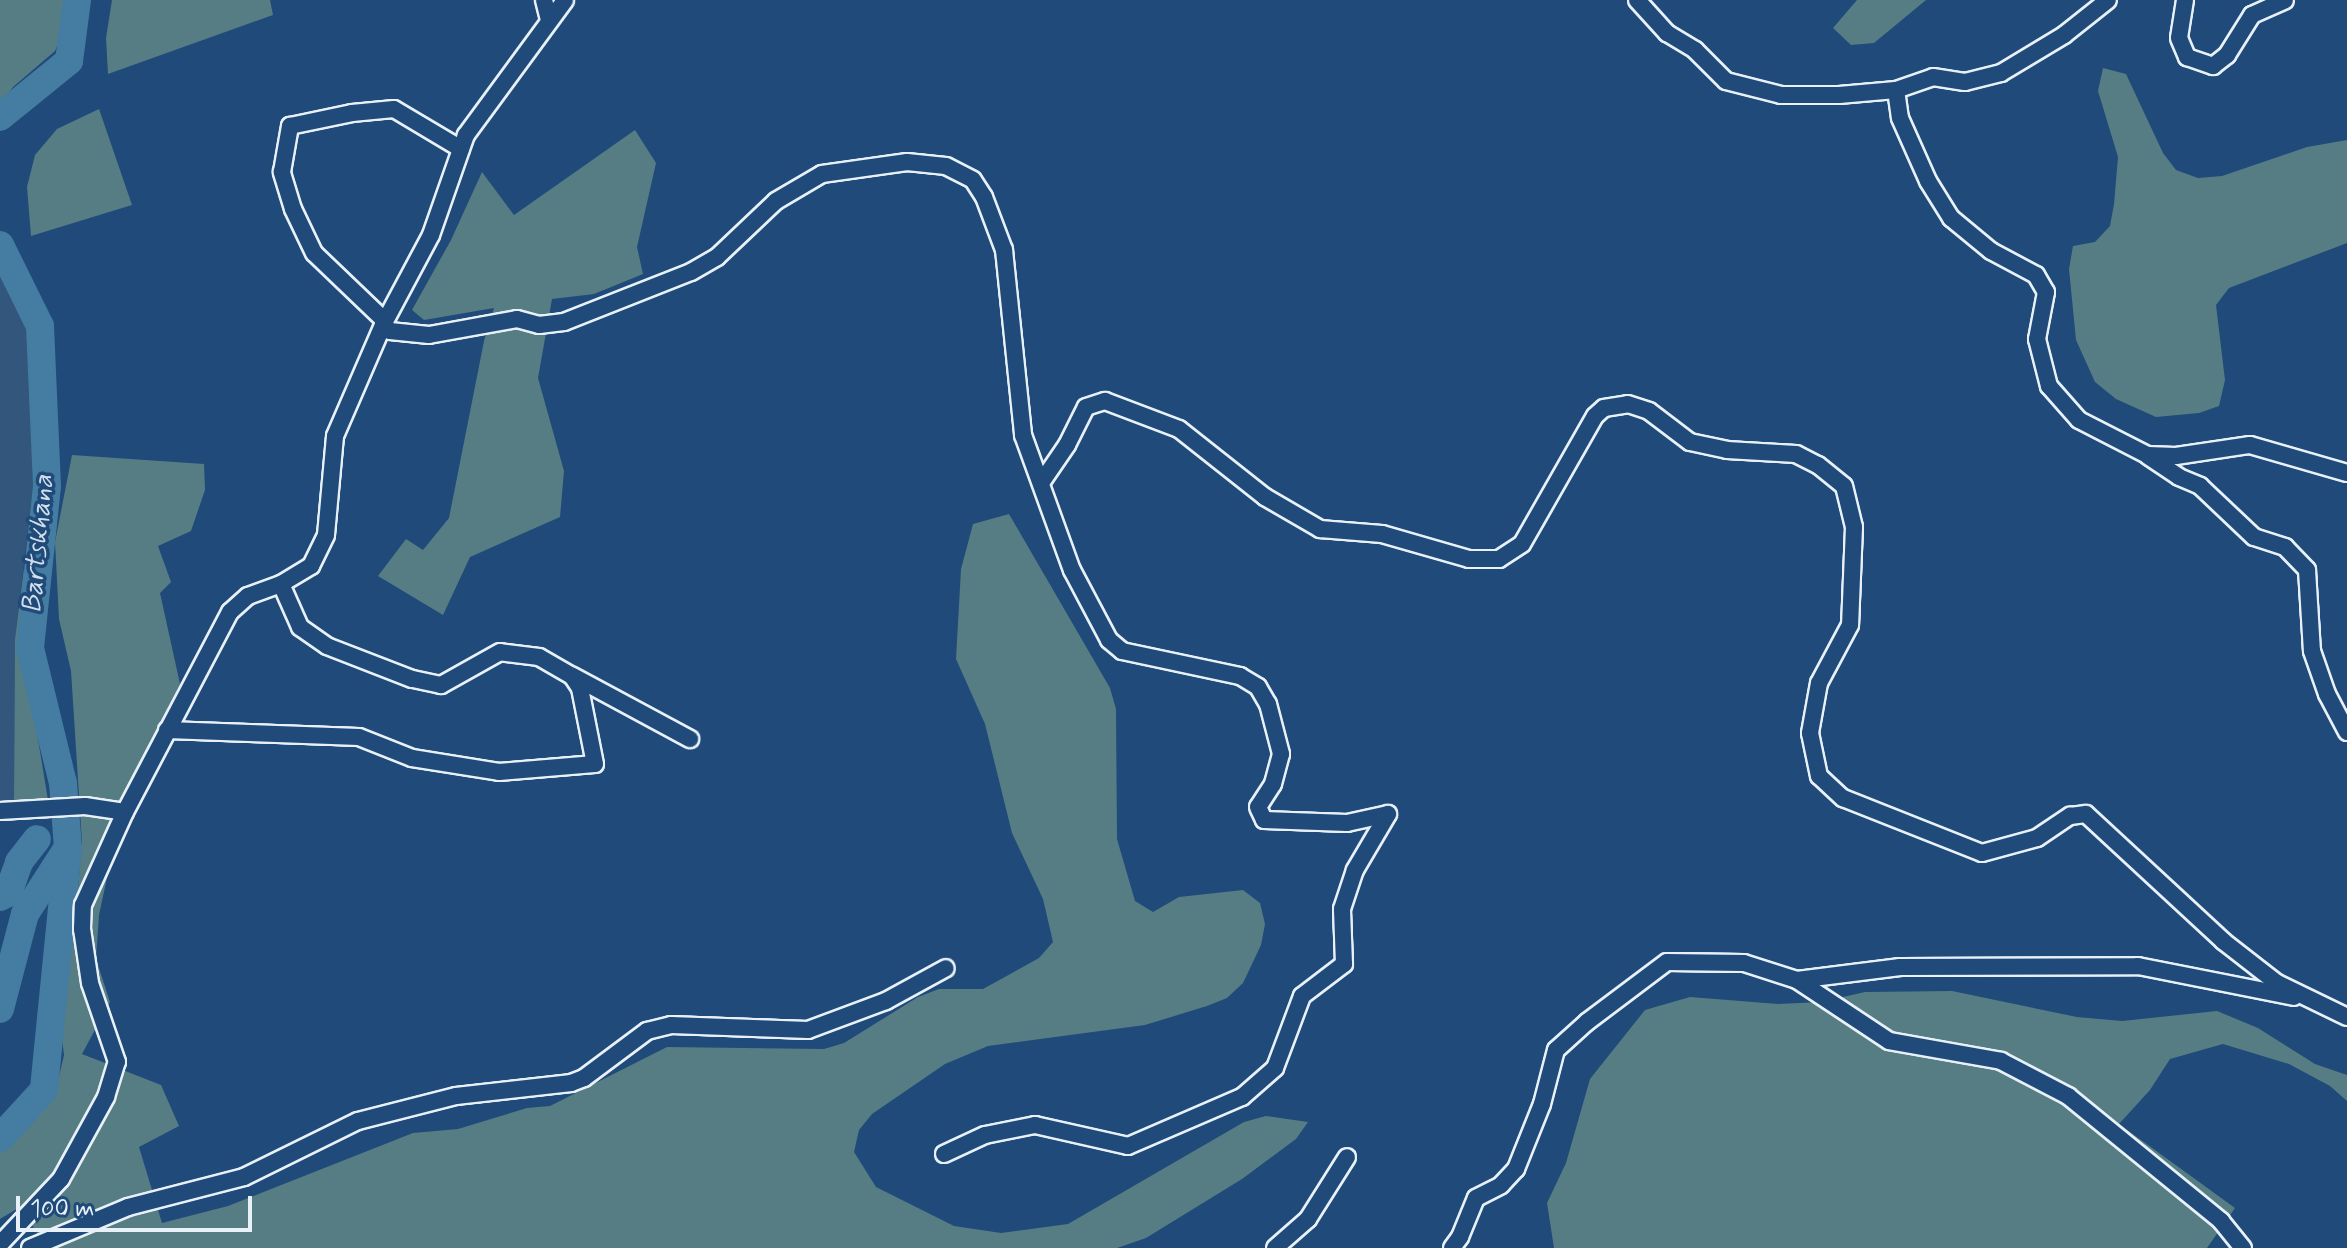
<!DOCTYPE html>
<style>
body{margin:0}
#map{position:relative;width:2347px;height:1248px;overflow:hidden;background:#1f4a7a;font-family:Mynerve,sans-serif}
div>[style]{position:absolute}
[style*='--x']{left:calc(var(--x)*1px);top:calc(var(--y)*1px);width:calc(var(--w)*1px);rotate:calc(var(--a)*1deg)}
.built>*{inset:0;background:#32567c}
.green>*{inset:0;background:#567d83}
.river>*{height:28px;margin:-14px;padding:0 14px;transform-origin:14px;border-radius:14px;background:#457ca1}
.roads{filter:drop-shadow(2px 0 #e8f1f8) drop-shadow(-2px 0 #e8f1f8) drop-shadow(0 2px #e8f1f8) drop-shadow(0 -2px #e8f1f8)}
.minor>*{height:16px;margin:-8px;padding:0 8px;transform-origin:8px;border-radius:8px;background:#1f4a7a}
span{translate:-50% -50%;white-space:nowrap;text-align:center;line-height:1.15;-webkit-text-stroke:7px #1f4a7a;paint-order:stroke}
.water-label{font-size:28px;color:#d0dfeb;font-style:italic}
.scale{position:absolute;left:16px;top:1196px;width:236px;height:36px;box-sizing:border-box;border:4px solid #e8f1f8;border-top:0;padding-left:10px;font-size:24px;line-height:28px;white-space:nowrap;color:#e8f1f8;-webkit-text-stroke:6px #1f4a7a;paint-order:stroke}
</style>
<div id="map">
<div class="built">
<i style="clip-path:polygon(0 275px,29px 328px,33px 487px,15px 639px,14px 800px,0 802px)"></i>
</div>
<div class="green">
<i style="clip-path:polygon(0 0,70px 0,69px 17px,55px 51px,13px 87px,0 105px)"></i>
<i style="clip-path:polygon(112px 0,270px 0,273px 15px,108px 74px,106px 38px)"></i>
<i style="clip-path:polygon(1857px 0,1926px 0,1874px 43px,1851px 45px,1833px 28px)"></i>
<i style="clip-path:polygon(2103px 68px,2126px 74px,2163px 153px,2176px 170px,2198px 178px,2222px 176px,2307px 147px,2347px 140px,2347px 243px,2229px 288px,2216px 305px,2225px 380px,2219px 406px,2199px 413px,2156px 417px,2116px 399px,2095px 382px,2076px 340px,2069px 269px,2073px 246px,2095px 242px,2110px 226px,2114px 204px,2118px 157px,2098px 91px)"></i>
<i style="clip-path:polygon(99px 109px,132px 205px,31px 236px,27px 187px,35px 155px,57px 129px)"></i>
<i style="clip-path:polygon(635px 130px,656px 163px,637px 247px,643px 274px,594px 294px,552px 299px,538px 378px,564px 471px,560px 517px,470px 557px,443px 615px,378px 576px,406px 539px,423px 550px,449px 518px,484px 341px,494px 308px,424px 320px,412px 310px,451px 240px,482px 172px,514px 215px)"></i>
<i style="clip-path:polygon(72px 455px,204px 464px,205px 490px,191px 531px,158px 546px,171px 582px,160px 593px,180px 684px,92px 859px,108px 873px,99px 915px,96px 959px,110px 1002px,82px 1054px,161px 1085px,179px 1126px,139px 1147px,162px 1223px,228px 1206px,413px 1133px,458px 1129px,527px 1108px,550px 1106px,667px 1047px,824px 1049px,844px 1043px,918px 997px,939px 989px,983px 989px,1039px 958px,1053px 942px,1043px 899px,1012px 833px,985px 724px,956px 659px,961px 569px,973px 524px,1009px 514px,1110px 688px,1116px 709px,1117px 839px,1135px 901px,1153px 912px,1179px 897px,1243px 890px,1260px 903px,1265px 924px,1261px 945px,1243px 983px,1227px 998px,1207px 1006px,1145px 1025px,988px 1046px,945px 1064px,872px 1114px,859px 1130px,854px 1152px,876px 1187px,954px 1226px,1001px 1233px,1068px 1224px,1244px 1122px,1266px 1116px,1308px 1122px,1296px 1139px,1242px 1179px,1146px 1238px,1117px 1248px,47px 1248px,20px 1207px,0 1219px,0 1150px,24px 1129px,56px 1089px,64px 1055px,58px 1008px,64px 948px,78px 888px,82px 842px,71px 671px,59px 619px,55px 542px)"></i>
<i style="clip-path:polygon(24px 568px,24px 654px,48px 800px,14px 800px,15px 639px)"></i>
<i style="clip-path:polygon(1952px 991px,2077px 1017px,2122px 1021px,2217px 1011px,2258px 1028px,2315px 1064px,2347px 1075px,2347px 1101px,2330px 1086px,2289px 1064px,2223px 1044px,2170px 1059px,2150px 1090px,2119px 1124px,2235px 1208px,2207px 1248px,1554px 1248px,1547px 1203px,1566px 1163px,1590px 1079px,1645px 1010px,1690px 997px,1778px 1004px,1821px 1002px,1865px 992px)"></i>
</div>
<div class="river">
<i style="--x:0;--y:117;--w:89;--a:-39.1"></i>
<i style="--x:69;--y:61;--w:62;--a:-82.5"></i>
<i style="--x:0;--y:245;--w:90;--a:63.7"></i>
<i style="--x:40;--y:326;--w:160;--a:87.5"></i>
<i style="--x:47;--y:486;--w:163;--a:96"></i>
<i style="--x:30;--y:648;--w:139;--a:76.3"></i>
<i style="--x:63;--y:783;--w:65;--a:85.6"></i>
<i style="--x:68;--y:848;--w:243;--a:95.7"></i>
<i style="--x:44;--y:1090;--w:65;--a:132.5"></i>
<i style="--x:0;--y:897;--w:9;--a:-27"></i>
<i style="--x:8;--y:893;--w:33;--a:-70"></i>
<i style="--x:19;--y:862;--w:29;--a:-52"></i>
<i style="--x:0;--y:1009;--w:98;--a:-75.3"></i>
<i style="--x:25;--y:914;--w:74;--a:-57.2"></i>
</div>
<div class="roads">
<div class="minor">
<i style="--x:544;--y:0;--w:21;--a:76"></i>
<i style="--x:1637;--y:0;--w:45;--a:47.7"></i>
<i style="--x:1667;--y:33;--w:33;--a:31"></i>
<i style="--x:1695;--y:50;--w:44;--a:45"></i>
<i style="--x:1726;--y:81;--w:57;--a:14.3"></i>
<i style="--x:1781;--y:95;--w:58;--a:0"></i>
<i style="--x:1839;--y:95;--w:57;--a:-5"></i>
<i style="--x:1896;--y:90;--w:39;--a:-19"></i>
<i style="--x:1933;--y:77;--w:32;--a:9"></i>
<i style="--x:1965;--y:82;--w:37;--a:-14"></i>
<i style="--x:2001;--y:73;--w:74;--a:-31.1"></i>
<i style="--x:2064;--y:35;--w:56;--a:-38.5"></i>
<i style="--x:2185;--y:0;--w:38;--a:99"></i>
<i style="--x:2179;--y:38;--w:21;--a:67"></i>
<i style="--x:2187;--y:57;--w:28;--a:19"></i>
<i style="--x:2213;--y:66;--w:18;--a:-38"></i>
<i style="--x:2227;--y:55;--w:47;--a:-58"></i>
<i style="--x:2252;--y:15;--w:36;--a:-24"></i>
<i style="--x:1896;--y:90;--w:28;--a:82"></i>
<i style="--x:1900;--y:118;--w:69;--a:66"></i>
<i style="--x:1928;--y:181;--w:44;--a:58.1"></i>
<i style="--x:1951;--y:218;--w:52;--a:39.5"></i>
<i style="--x:1991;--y:251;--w:51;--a:28.1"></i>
<i style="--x:2036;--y:275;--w:20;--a:60"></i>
<i style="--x:2046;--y:292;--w:48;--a:100.8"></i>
<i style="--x:2037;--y:339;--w:49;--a:75.7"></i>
<i style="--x:2049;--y:386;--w:45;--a:48.6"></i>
<i style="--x:2079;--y:420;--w:76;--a:27.2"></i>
<i style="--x:2147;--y:455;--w:29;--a:2"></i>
<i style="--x:2176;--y:456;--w:75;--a:-8.5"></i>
<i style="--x:2250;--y:445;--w:101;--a:16.1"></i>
<i style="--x:385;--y:321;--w:98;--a:-136.2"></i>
<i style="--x:314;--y:253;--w:49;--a:-115.5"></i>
<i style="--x:293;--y:209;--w:39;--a:-107"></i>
<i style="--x:282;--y:172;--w:47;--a:-80.1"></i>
<i style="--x:290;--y:126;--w:63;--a:-11.8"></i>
<i style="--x:352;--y:113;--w:42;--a:-5.4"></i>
<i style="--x:394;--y:109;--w:78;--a:30.8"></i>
<i style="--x:383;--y:325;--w:102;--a:-61.9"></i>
<i style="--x:431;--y:235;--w:106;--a:-70.7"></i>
<i style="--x:466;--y:135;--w:167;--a:-53.7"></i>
<i style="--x:2148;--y:456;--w:37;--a:34"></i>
<i style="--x:2179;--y:477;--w:23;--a:23"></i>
<i style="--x:2200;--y:486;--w:74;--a:43.4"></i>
<i style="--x:2254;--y:537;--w:33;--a:18"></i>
<i style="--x:2285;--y:547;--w:32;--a:46"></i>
<i style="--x:2307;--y:570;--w:81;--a:86.5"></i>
<i style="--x:2312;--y:651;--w:46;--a:70.8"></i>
<i style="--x:2327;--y:694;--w:43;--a:62.2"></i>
<i style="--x:1041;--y:483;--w:46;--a:-55.6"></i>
<i style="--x:1067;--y:445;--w:42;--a:-63.4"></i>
<i style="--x:1086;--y:407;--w:20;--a:-18"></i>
<i style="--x:1105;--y:401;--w:79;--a:20.7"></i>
<i style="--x:1179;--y:429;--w:110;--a:38.3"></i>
<i style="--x:1265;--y:497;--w:64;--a:30.2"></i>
<i style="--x:1320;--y:529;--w:62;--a:4.6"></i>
<i style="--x:1382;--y:534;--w:91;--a:16"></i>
<i style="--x:1469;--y:559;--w:30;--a:0"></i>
<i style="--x:1499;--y:559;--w:27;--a:-33"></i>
<i style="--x:1522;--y:544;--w:147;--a:-60.3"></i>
<i style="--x:1595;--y:416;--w:12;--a:-42"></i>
<i style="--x:1604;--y:408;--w:24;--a:-9"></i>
<i style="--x:1628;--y:404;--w:22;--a:18"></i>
<i style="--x:1649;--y:411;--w:51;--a:37.1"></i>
<i style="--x:1690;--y:442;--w:38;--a:12"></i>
<i style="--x:1727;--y:450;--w:69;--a:3.3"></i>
<i style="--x:1796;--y:454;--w:25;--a:27"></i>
<i style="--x:1818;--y:465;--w:33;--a:39"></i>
<i style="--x:1844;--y:486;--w:42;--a:76.3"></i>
<i style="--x:1854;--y:527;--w:98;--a:92.3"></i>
<i style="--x:1850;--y:625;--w:66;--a:118.1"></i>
<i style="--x:1819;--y:683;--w:51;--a:100.2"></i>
<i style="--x:1810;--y:733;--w:44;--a:78.2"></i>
<i style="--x:1819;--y:776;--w:33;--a:43"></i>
<i style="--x:1843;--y:798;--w:149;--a:21.6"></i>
<i style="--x:1982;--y:853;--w:57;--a:-15.3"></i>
<i style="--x:2037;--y:838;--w:40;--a:-34"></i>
<i style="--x:2070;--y:816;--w:16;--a:-7"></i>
<i style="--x:2086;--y:814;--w:187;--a:42.8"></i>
<i style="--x:2223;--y:941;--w:68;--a:37.9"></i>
<i style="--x:2277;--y:983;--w:78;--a:25.9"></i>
<i style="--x:573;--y:676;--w:133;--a:28.3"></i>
<i style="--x:167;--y:730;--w:192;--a:2.1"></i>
<i style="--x:359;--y:737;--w:57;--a:21.6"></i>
<i style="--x:412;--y:758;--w:88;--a:9.1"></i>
<i style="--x:499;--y:772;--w:96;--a:-4.8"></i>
<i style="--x:595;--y:764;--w:77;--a:-101.2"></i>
<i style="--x:580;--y:688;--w:14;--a:-124"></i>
<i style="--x:572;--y:676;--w:38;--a:-150"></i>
<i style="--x:539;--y:657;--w:39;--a:-173"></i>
<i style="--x:500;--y:652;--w:68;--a:150.8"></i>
<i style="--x:441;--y:685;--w:30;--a:-168"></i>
<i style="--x:412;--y:679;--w:91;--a:-158.8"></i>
<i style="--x:327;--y:646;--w:33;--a:-145"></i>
<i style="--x:300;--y:627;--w:47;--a:-113.8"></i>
<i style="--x:0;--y:811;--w:85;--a:-3.4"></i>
<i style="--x:85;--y:806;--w:40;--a:8.5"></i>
<i style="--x:1797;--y:980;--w:110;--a:33.5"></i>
<i style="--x:1889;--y:1041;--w:114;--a:10.1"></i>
<i style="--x:2001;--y:1061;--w:76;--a:27.6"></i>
<i style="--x:2068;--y:1096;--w:198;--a:39.2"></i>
<i style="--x:2221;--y:1221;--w:35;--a:51"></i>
<i style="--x:944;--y:1154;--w:45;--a:-24.9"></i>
<i style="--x:985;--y:1135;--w:51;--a:-11.3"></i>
<i style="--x:1035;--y:1125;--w:95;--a:12.7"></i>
<i style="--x:1128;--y:1146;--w:124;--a:-23.3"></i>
<i style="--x:1242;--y:1097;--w:44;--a:-41.3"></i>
<i style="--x:1275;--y:1068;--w:77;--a:-69.4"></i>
<i style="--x:1302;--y:996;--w:53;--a:-37.3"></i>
<i style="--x:1344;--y:964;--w:55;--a:-92.1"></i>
<i style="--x:1342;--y:909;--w:41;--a:-71.6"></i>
<i style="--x:1355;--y:870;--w:65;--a:-59.5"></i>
<i style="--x:0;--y:1244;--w:89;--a:-46.8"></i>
<i style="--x:61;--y:1179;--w:94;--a:-61.2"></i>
<i style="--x:106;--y:1097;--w:37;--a:-73"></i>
<i style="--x:117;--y:1062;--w:83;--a:-108.9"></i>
<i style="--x:90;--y:983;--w:55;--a:-98.4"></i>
<i style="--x:82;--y:929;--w:24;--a:-88"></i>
<i style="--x:83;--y:905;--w:102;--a:-65.7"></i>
<i style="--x:125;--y:812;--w:226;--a:-62.3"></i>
<i style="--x:230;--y:612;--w:24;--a:-42"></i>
<i style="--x:248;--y:596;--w:35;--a:-20"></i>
<i style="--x:281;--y:584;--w:35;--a:-31"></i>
<i style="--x:311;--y:566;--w:34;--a:-64"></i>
<i style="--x:326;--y:535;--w:99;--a:-84.8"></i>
<i style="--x:335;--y:436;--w:121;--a:-66.6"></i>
<i style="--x:383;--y:325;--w:9;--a:41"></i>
<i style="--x:390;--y:331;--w:39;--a:6"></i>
<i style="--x:429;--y:335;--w:89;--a:-10.3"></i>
<i style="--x:517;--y:319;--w:23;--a:15"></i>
<i style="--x:539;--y:325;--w:25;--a:-7"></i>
<i style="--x:564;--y:322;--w:136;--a:-21.5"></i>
<i style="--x:691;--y:272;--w:30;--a:-30"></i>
<i style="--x:717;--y:257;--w:81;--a:-43.5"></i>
<i style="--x:776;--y:201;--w:53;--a:-30.4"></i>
<i style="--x:822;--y:174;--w:86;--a:-8"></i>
<i style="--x:907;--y:162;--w:39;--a:6"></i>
<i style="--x:946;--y:166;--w:30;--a:27"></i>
<i style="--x:973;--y:180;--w:20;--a:57"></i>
<i style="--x:984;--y:197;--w:57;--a:69.3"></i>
<i style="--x:1004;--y:250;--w:186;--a:84.1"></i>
<i style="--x:1023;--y:435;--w:144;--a:70.1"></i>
<i style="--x:1072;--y:570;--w:79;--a:62.1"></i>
<i style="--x:1109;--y:640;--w:17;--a:40"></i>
<i style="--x:1122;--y:651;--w:121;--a:12"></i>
<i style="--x:1240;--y:676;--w:21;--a:31"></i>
<i style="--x:1258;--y:687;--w:20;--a:60"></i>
<i style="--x:1268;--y:704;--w:52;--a:75.4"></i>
<i style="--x:1281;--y:754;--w:31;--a:105"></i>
<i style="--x:1273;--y:784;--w:27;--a:123"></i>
<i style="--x:1258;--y:807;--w:14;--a:65"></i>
<i style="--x:1264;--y:820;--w:83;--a:2.1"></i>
<i style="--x:1347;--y:823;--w:42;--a:-12.4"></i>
<i style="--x:30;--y:1248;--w:106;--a:-22.7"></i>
<i style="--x:128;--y:1207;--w:120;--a:-14.5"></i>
<i style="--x:244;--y:1177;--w:127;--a:-26.2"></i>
<i style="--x:358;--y:1121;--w:101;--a:-14.3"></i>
<i style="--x:456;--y:1096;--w:116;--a:-6.4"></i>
<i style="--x:571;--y:1083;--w:14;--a:-21"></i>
<i style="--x:584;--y:1078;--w:79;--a:-36.7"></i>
<i style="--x:647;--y:1031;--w:25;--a:-14"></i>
<i style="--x:671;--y:1025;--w:137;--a:2.1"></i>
<i style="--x:808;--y:1030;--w:83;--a:-20.4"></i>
<i style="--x:886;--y:1001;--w:68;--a:-28.8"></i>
<i style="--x:1275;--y:1248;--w:44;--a:-41.3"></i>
<i style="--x:1308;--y:1219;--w:73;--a:-57.8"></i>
<i style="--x:1452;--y:1248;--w:14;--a:-54"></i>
<i style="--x:1460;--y:1237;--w:42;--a:-67.7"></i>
<i style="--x:1476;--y:1198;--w:28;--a:-27"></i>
<i style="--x:1501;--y:1185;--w:22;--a:-47"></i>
<i style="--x:1516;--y:1169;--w:70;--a:-68.2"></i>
<i style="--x:1542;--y:1104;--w:56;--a:-75.5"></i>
<i style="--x:1556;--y:1050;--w:42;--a:-42.1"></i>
<i style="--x:1587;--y:1022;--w:100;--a:-36.9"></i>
<i style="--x:1667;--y:962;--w:77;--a:0.7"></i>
<i style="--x:1744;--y:963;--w:56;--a:17.8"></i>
<i style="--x:1797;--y:980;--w:104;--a:-7.2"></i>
<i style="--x:1900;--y:967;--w:238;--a:-0.2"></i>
<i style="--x:2138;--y:966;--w:159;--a:11.2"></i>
</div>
</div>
<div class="water-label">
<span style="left:39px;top:544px;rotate:-85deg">Bartskhana</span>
</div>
<div class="scale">100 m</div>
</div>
